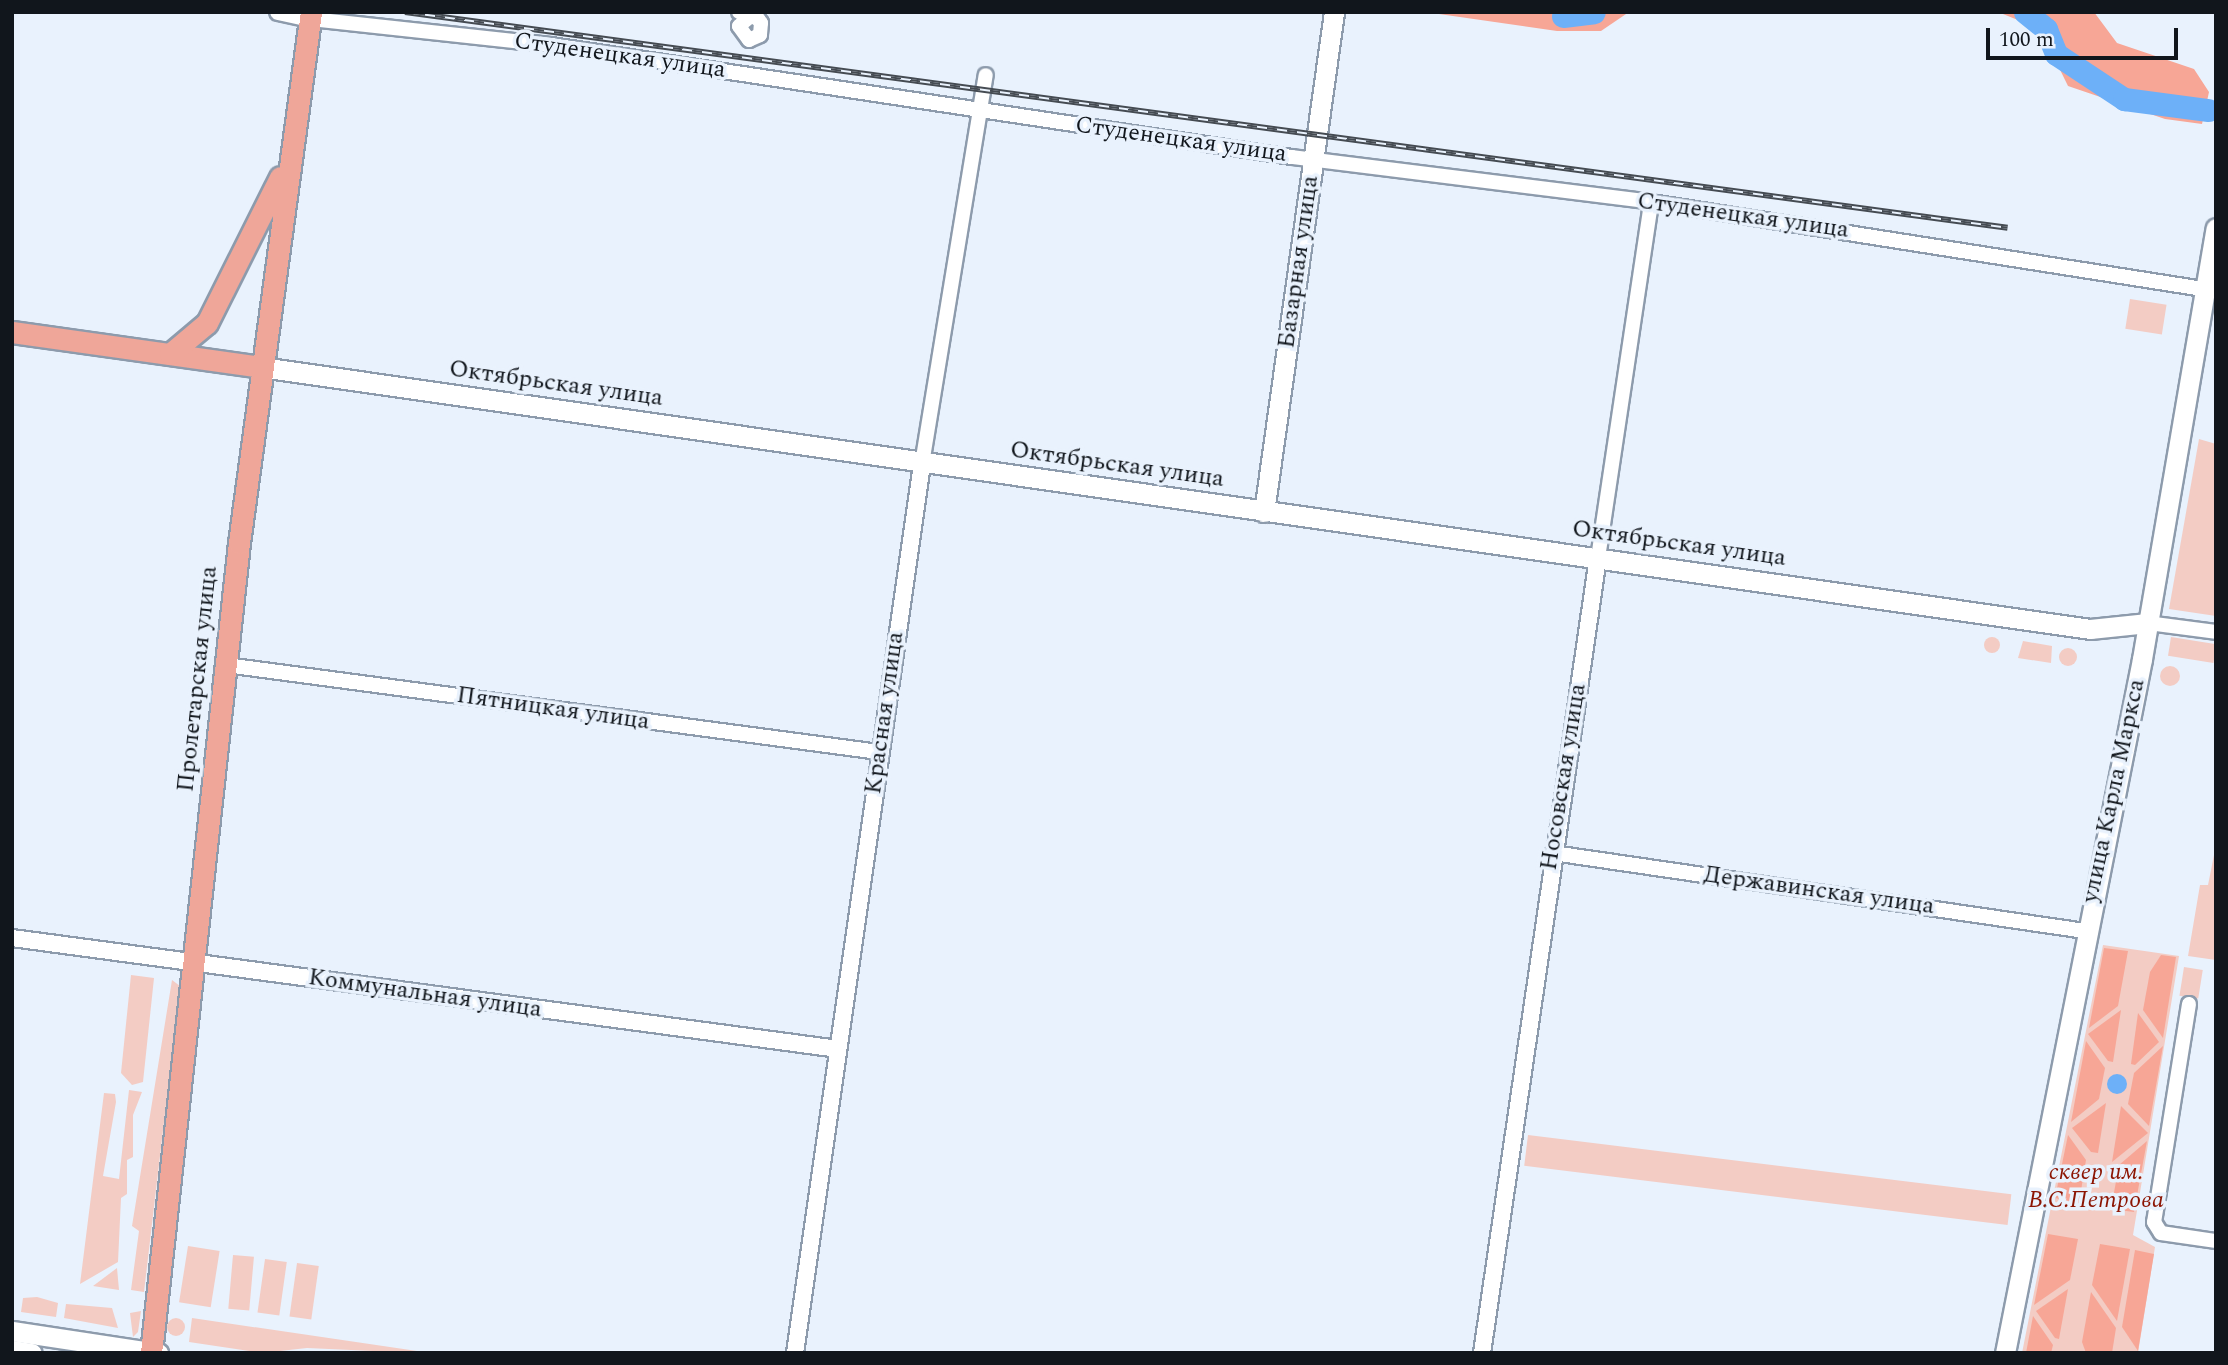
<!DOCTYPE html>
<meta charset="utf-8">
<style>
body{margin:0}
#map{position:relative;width:2228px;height:1365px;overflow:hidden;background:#e9f2fd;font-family:Spectral,serif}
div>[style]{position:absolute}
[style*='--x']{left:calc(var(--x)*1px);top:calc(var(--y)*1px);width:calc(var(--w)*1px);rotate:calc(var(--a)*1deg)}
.green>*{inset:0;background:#f3ccc4;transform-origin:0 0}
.round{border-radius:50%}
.forest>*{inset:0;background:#f7a696}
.water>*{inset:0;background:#6db0f8}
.river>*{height:23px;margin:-11.5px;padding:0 11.5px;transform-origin:11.5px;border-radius:11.5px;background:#6db0f8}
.roads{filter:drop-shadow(2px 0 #8d9bac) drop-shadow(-2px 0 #8d9bac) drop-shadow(0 2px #8d9bac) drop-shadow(0 -2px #8d9bac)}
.minor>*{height:14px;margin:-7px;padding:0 7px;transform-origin:7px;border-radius:7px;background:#fff}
.tertiary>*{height:16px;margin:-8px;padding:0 8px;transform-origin:8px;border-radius:8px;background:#fff}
.secondary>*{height:19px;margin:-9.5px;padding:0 9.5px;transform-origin:9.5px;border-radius:9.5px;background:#fff}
.primary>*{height:21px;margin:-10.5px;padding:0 10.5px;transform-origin:10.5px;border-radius:10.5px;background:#efa699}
.rail>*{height:6px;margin-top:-3px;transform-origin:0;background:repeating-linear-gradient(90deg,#e9f2fd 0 10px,#454b52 0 20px);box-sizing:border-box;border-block:2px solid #454b52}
span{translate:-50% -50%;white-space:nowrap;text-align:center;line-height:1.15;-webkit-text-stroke:7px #e9f2fd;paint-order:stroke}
.street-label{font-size:24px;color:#11161c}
.park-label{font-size:24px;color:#8c1503;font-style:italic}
.frame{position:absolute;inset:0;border:14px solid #11161c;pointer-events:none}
.scale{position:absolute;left:1986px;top:28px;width:192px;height:32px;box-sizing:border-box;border:4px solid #11161c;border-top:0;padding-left:9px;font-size:21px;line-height:24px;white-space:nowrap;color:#11161c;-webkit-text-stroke:5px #e9f2fd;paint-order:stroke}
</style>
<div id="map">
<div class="green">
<i style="left:2130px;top:299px;width:37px;height:30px;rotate:9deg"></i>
<i style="clip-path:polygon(2199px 439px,2216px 444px,2216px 616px,2169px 609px)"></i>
<i class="round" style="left:1984px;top:637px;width:16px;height:16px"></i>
<i style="left:2171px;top:637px;width:46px;height:19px;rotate:9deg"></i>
<i style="clip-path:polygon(2023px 641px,2052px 646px,2051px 663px,2018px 658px)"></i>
<i class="round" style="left:2059px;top:648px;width:18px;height:18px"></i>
<i class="round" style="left:2160px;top:666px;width:20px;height:20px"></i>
<i style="clip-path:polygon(2216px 845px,2216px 960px,2188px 956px,2200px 885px,2208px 885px)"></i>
<i style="clip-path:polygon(2103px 945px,2179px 956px,2133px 1235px,2155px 1247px,2138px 1353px,2022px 1353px)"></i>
<i style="left:2184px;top:967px;width:19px;height:29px;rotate:9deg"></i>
<i style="clip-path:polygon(131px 975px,154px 978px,143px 1082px,132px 1085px,121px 1073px)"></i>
<i style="clip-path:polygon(172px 980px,180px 986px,144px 1292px,131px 1290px,139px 1231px,132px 1226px)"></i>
<i style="clip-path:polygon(129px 1090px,142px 1092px,133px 1115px,133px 1157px,127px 1160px,127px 1194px,121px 1198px,118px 1262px,80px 1284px,104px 1093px,115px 1094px,116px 1102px,103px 1176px,119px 1179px)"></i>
<i style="left:1528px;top:1135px;width:487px;height:31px;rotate:7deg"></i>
<i style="left:188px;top:1246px;width:32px;height:57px;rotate:9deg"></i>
<i style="left:233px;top:1255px;width:21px;height:54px;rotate:5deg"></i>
<i style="left:265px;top:1259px;width:22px;height:54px;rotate:8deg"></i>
<i style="left:297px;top:1263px;width:22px;height:54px;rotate:8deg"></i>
<i style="clip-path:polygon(117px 1268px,119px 1290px,93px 1286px)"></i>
<i style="clip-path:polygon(37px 1297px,58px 1303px,56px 1317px,21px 1312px,23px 1298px)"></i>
<i style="clip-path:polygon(66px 1304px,112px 1308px,118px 1328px,64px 1318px)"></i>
<i style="clip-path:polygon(141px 1311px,138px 1332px,133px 1337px,130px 1313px)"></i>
<i style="clip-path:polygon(192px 1318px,417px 1351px,417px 1353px,307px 1348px,262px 1353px,189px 1342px)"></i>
<i class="round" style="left:167px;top:1318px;width:18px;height:18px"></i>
</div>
<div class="forest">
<i style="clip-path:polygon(1425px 12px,1629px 12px,1601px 31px,1557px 31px)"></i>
<i style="clip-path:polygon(1998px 12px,2094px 12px,2117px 43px,2194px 69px,2209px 92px,2202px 124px,2165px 119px,2068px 86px,2040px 29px)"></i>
<i style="clip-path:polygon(2104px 948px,2128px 951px,2118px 1006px,2089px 1028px)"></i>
<i style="clip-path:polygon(2161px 955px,2176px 957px,2163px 1038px,2143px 1010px,2150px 972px)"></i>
<i style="clip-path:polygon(2121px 1010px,2113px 1062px,2108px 1061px,2088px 1034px)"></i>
<i style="clip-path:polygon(2138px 1013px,2159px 1042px,2135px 1065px,2131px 1064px)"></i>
<i style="clip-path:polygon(2086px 1041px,2105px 1068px,2099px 1099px,2071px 1122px)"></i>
<i style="clip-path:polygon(2163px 1046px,2149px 1126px,2128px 1104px,2134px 1073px)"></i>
<i style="clip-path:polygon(2106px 1103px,2098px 1153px,2091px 1152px,2072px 1128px)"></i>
<i style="clip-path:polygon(2121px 1106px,2148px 1133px,2112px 1162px)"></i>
<i style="clip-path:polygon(2068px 1135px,2086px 1160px,2079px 1203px,2055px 1198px)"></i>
<i style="clip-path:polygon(2147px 1141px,2134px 1212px,2111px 1209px,2119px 1165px)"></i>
<i style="clip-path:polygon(2048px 1234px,2078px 1239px,2070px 1280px,2034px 1305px)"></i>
<i style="clip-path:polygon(2100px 1244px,2130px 1249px,2117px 1321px,2092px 1285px)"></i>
<i style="clip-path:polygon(2135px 1250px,2154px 1254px,2138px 1351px,2122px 1327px)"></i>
<i style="clip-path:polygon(2068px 1289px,2059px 1339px,2055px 1338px,2036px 1311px)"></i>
<i style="clip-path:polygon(2091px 1292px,2116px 1328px,2112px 1353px,2086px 1353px,2082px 1342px)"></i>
<i style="clip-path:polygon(2033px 1316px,2053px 1345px,2051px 1353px,2026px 1353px)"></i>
</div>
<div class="water">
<i class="round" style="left:2107px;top:1074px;width:20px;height:20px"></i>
</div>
<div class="river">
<i style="--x:2025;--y:12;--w:27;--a:39"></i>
<i style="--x:2046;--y:29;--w:27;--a:68"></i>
<i style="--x:2056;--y:54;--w:82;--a:33.5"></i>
<i style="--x:2124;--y:99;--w:85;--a:7.5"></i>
<i style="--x:1563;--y:16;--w:31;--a:-7"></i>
</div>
<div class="roads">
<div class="minor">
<i style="--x:739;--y:12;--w:13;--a:18"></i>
<i style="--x:751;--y:16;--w:8;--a:23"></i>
<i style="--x:758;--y:19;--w:5;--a:53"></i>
<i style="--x:761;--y:23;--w:12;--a:95"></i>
<i style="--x:760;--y:35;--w:12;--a:156"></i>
<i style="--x:749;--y:40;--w:17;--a:-126"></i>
<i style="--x:739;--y:26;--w:16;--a:-40"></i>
<i style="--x:311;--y:19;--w:241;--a:6.2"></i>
<i style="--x:551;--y:45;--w:749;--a:8.6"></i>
<i style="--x:1292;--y:157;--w:362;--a:7.1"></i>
<i style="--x:1651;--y:202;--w:572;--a:8.95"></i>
<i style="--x:922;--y:464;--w:394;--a:-80.7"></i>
<i style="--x:1598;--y:558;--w:360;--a:-81.5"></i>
<i style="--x:2148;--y:623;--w:69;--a:7.5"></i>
<i style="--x:226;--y:665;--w:659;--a:7.59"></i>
<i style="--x:1553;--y:853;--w:538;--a:8.34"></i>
<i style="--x:2189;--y:1004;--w:221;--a:99.1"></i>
<i style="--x:2154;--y:1222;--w:13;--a:58"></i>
<i style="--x:2161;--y:1233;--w:56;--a:8.3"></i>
</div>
<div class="tertiary">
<i style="--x:278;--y:12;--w:34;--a:12"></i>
<i style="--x:12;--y:938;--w:833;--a:7.65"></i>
<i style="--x:795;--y:1353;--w:898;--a:-81.87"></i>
<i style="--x:1482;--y:1353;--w:803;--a:-81.7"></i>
</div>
<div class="secondary">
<i style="--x:261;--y:367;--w:1848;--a:8.15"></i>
<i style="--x:2090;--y:629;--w:58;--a:-5.9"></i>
<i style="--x:1264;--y:512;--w:505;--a:-82.03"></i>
<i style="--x:12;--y:1331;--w:148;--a:8.6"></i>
<i style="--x:12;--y:1350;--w:20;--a:9"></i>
<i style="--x:2005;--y:1353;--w:707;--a:-78.83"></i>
<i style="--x:2142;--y:659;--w:437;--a:-80.3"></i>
</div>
<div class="primary">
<i style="--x:12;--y:332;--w:251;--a:8"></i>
<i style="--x:170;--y:354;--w:48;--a:-40"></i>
<i style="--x:207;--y:323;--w:163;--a:-63.4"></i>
<i style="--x:151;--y:1353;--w:815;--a:-83.8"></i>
<i style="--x:239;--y:543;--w:536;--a:-82.28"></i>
</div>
</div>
<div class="rail">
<i style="--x:405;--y:12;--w:1617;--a:7.67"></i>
</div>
<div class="street-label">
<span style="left:620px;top:56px;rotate:8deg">Студенецкая улица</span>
<span style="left:1181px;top:140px;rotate:8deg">Студенецкая улица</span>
<span style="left:1743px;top:216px;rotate:8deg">Студенецкая улица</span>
<span style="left:1299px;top:262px;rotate:-82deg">Базарная улица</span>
<span style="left:556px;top:384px;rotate:8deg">Октябрьская улица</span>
<span style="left:1117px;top:465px;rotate:8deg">Октябрьская улица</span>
<span style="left:1679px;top:544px;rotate:8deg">Октябрьская улица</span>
<span style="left:198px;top:679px;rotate:-84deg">Пролетарская улица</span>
<span style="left:553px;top:709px;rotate:8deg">Пятницкая улица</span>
<span style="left:885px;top:713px;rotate:-82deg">Красная улица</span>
<span style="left:1564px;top:777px;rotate:-81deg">Носовская улица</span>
<span style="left:2114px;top:791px;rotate:-78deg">улица Карла Маркса</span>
<span style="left:1819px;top:891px;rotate:8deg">Державинская улица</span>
<span style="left:425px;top:994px;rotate:8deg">Коммунальная улица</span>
</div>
<div class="park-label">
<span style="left:2096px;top:1187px">сквер им.<br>В.С.Петрова</span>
</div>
<div class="frame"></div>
<div class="scale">100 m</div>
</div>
